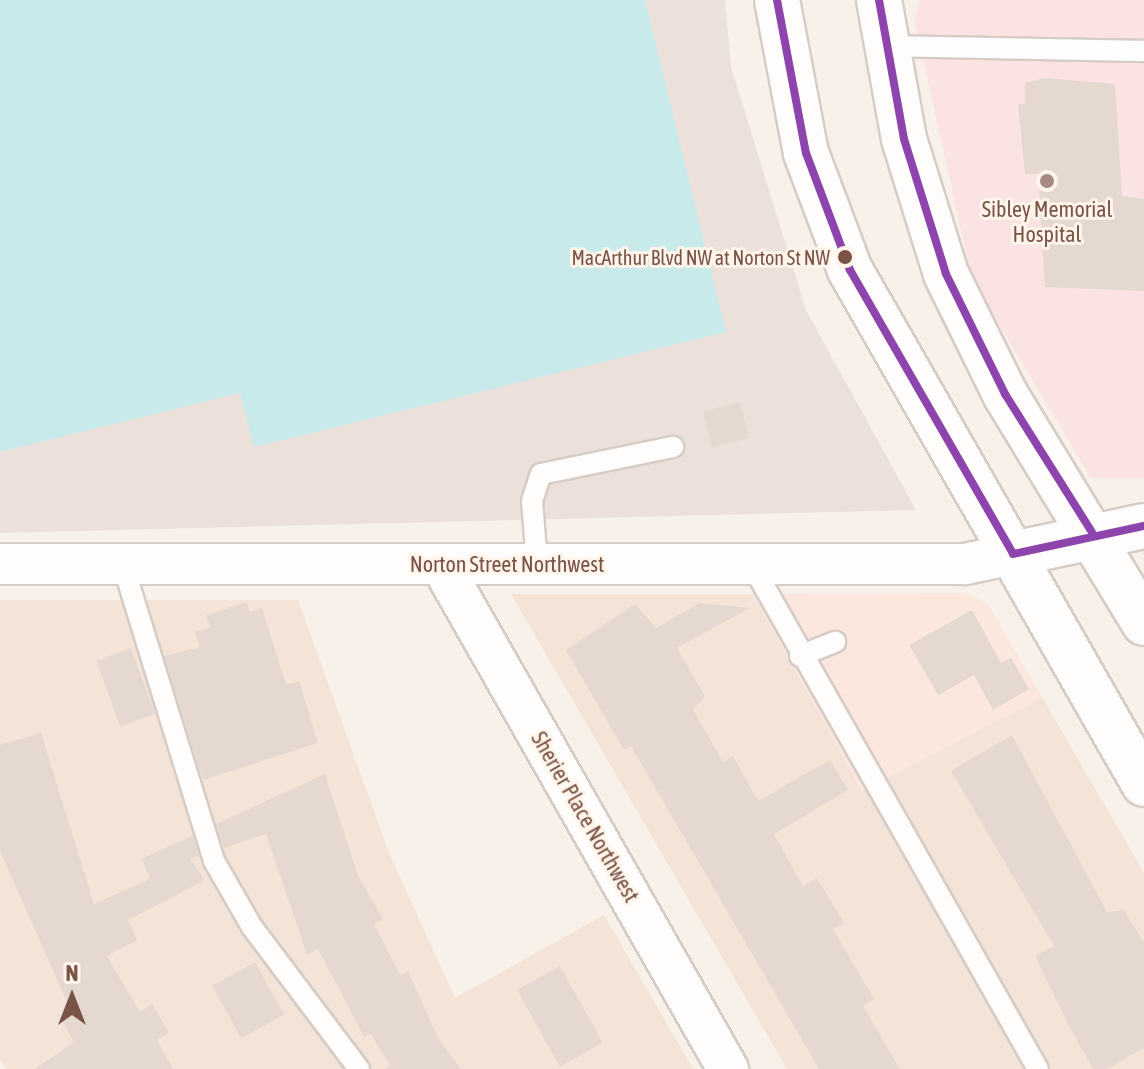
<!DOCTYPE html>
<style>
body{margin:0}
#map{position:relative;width:1144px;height:1069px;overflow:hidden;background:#f8f1e9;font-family:"Asap Condensed",sans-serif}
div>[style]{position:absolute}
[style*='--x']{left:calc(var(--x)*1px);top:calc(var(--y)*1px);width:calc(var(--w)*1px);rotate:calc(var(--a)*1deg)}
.residential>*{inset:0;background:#f4e4d7}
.commercial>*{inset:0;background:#fce7df}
.industrial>*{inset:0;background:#ebe1da}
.medical>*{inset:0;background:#fbe2e3}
.water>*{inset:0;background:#c9eaea}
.building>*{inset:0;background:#e5d8d0;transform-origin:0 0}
.roads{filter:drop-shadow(2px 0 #d6ccc6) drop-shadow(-2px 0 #d6ccc6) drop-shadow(0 2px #d6ccc6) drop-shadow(0 -2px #d6ccc6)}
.service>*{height:20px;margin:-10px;padding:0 10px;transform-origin:10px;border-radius:10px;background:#fefdfc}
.minor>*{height:40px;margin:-20px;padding:0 20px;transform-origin:20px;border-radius:20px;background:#fefdfc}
.secondary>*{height:44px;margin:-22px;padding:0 22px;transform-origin:22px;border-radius:22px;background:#fefdfc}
.bus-1>*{height:8px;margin:-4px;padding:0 4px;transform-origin:4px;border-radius:4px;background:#8e44ad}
.dots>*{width:22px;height:22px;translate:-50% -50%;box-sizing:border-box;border:4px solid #fff5eb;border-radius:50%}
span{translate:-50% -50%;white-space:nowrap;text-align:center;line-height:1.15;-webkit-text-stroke:6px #fff5eb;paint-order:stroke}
.bus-label{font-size:20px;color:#795346}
.right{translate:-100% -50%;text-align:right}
.poi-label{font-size:22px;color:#795346}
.street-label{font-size:22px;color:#795346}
.north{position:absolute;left:32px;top:957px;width:80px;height:80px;-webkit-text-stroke:6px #fff5eb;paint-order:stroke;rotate:0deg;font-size:22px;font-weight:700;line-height:32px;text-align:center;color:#795346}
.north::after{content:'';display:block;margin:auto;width:28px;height:36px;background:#795346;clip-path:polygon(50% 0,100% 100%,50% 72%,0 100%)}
</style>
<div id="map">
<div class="residential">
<i style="clip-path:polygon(511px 594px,753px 594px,862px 791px,1042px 697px,1144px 873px,1144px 1069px,787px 1069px)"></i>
<i style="clip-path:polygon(0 600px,298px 600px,389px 853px,455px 998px,604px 915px,693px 1069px,7px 1069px,0 1060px)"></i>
</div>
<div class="commercial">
<i style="clip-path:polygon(967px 593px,988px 604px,1042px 697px,862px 791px,753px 594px)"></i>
</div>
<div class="industrial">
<i style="clip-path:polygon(0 0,725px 0,731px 67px,806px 310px,916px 510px,0 533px)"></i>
</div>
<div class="medical">
<i style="clip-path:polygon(921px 0,1144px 0,1144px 478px,1091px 478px,972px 279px,914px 18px)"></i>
</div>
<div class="water">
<i style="clip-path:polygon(0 0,645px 0,726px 332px,254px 447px,240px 393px,0 452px)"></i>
</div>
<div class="building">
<i style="clip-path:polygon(1045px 78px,1115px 84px,1122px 196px,1144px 199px,1144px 291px,1045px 287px,1038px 174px,1025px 174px,1018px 104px,1025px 104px,1025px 83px)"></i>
<i style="left:740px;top:402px;width:37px;height:38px;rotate:76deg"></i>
<i style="clip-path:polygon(247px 602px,250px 612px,262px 608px,286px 685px,299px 681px,318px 743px,203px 780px,164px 656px,200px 647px,195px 632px,210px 627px,206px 615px)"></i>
<i style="clip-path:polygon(700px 603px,750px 608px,677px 648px,705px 696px,693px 709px,723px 762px,733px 756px,758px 801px,830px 760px,848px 790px,774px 834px,803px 886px,817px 878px,844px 923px,833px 929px,874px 999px,863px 1006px,900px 1069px,819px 1069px,631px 746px,624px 750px,566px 650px,635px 604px,656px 628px)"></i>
<i style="clip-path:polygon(972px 610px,1001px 663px,1011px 658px,1029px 689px,993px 710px,974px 675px,938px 695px,909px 645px)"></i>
<i style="left:131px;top:648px;width:70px;height:37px;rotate:70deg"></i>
<i style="clip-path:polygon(41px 733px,94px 904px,150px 879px,142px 859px,178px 842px,205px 880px,128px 920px,137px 940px,107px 956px,140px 1012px,152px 1004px,169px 1033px,157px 1040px,173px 1069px,35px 1069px,74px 1042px,60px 1017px,71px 1011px,0 851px,0 745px)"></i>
<i style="clip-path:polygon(1012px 735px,1107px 912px,1124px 910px,1144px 943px,1144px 1048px,1107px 1069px,1093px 1069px,1071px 1030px,1035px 956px,1054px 946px,951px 771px)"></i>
<i style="clip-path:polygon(325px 774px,358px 876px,383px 919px,374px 924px,400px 975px,408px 971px,438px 1038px,461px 1069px,384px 1069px,390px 1066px,371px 1034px,364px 1037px,318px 949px,307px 955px,266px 834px,224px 848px,216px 824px)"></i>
<i style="clip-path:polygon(193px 835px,199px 856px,186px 860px,179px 842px)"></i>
<i style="left:255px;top:962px;width:60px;height:49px;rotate:61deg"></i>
<i style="left:560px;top:966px;width:88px;height:49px;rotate:61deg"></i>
</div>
<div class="roads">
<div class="service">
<i style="--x:883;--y:46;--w:261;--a:1.1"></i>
<i style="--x:537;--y:564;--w:63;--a:-94.5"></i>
<i style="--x:532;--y:501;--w:28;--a:-72"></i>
<i style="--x:541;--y:474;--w:135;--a:-11.6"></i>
<i style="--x:123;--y:565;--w:310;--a:72.9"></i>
<i style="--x:214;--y:861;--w:76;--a:60.1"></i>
<i style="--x:252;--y:927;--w:178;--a:53"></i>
<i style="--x:752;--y:565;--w:579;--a:60.43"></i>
<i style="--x:800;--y:656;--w:38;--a:-22"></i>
</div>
<div class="minor">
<i style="--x:0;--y:564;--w:965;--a:0"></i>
<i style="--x:965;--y:564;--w:49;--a:-11.8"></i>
<i style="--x:442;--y:566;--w:579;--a:60.38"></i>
</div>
<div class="secondary">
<i style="--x:777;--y:0;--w:156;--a:79.3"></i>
<i style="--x:806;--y:153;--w:125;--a:69.4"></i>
<i style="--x:850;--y:270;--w:592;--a:60.23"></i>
<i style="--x:879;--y:0;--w:141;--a:79.8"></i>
<i style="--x:904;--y:139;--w:141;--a:72.7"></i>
<i style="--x:946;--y:274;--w:134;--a:63.8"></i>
<i style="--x:1005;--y:394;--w:268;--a:58.7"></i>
<i style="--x:1013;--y:554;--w:134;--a:-12.1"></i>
</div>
</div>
<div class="bus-1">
<i style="--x:777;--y:0;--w:156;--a:79.3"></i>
<i style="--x:806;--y:153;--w:125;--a:69.4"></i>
<i style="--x:850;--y:270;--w:327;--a:60.1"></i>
<i style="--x:1013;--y:554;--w:134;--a:-12.1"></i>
<i style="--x:879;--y:0;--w:141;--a:79.8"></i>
<i style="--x:904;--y:139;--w:141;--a:72.7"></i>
<i style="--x:946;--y:274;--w:134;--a:63.8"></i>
<i style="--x:1005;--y:394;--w:163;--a:57.8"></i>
</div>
<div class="dots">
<i style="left:1047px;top:181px;background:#a58a7f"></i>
<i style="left:845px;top:257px;background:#795346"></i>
</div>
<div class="bus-label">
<span class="right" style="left:830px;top:257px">MacArthur Blvd NW at Norton St NW</span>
</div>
<div class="poi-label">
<span style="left:1047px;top:222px">Sibley Memorial<br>Hospital</span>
</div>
<div class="street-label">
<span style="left:507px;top:565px">Norton Street Northwest</span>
<span style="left:585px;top:817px;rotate:60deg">Sherier Place Northwest</span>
</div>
<div class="north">N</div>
</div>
